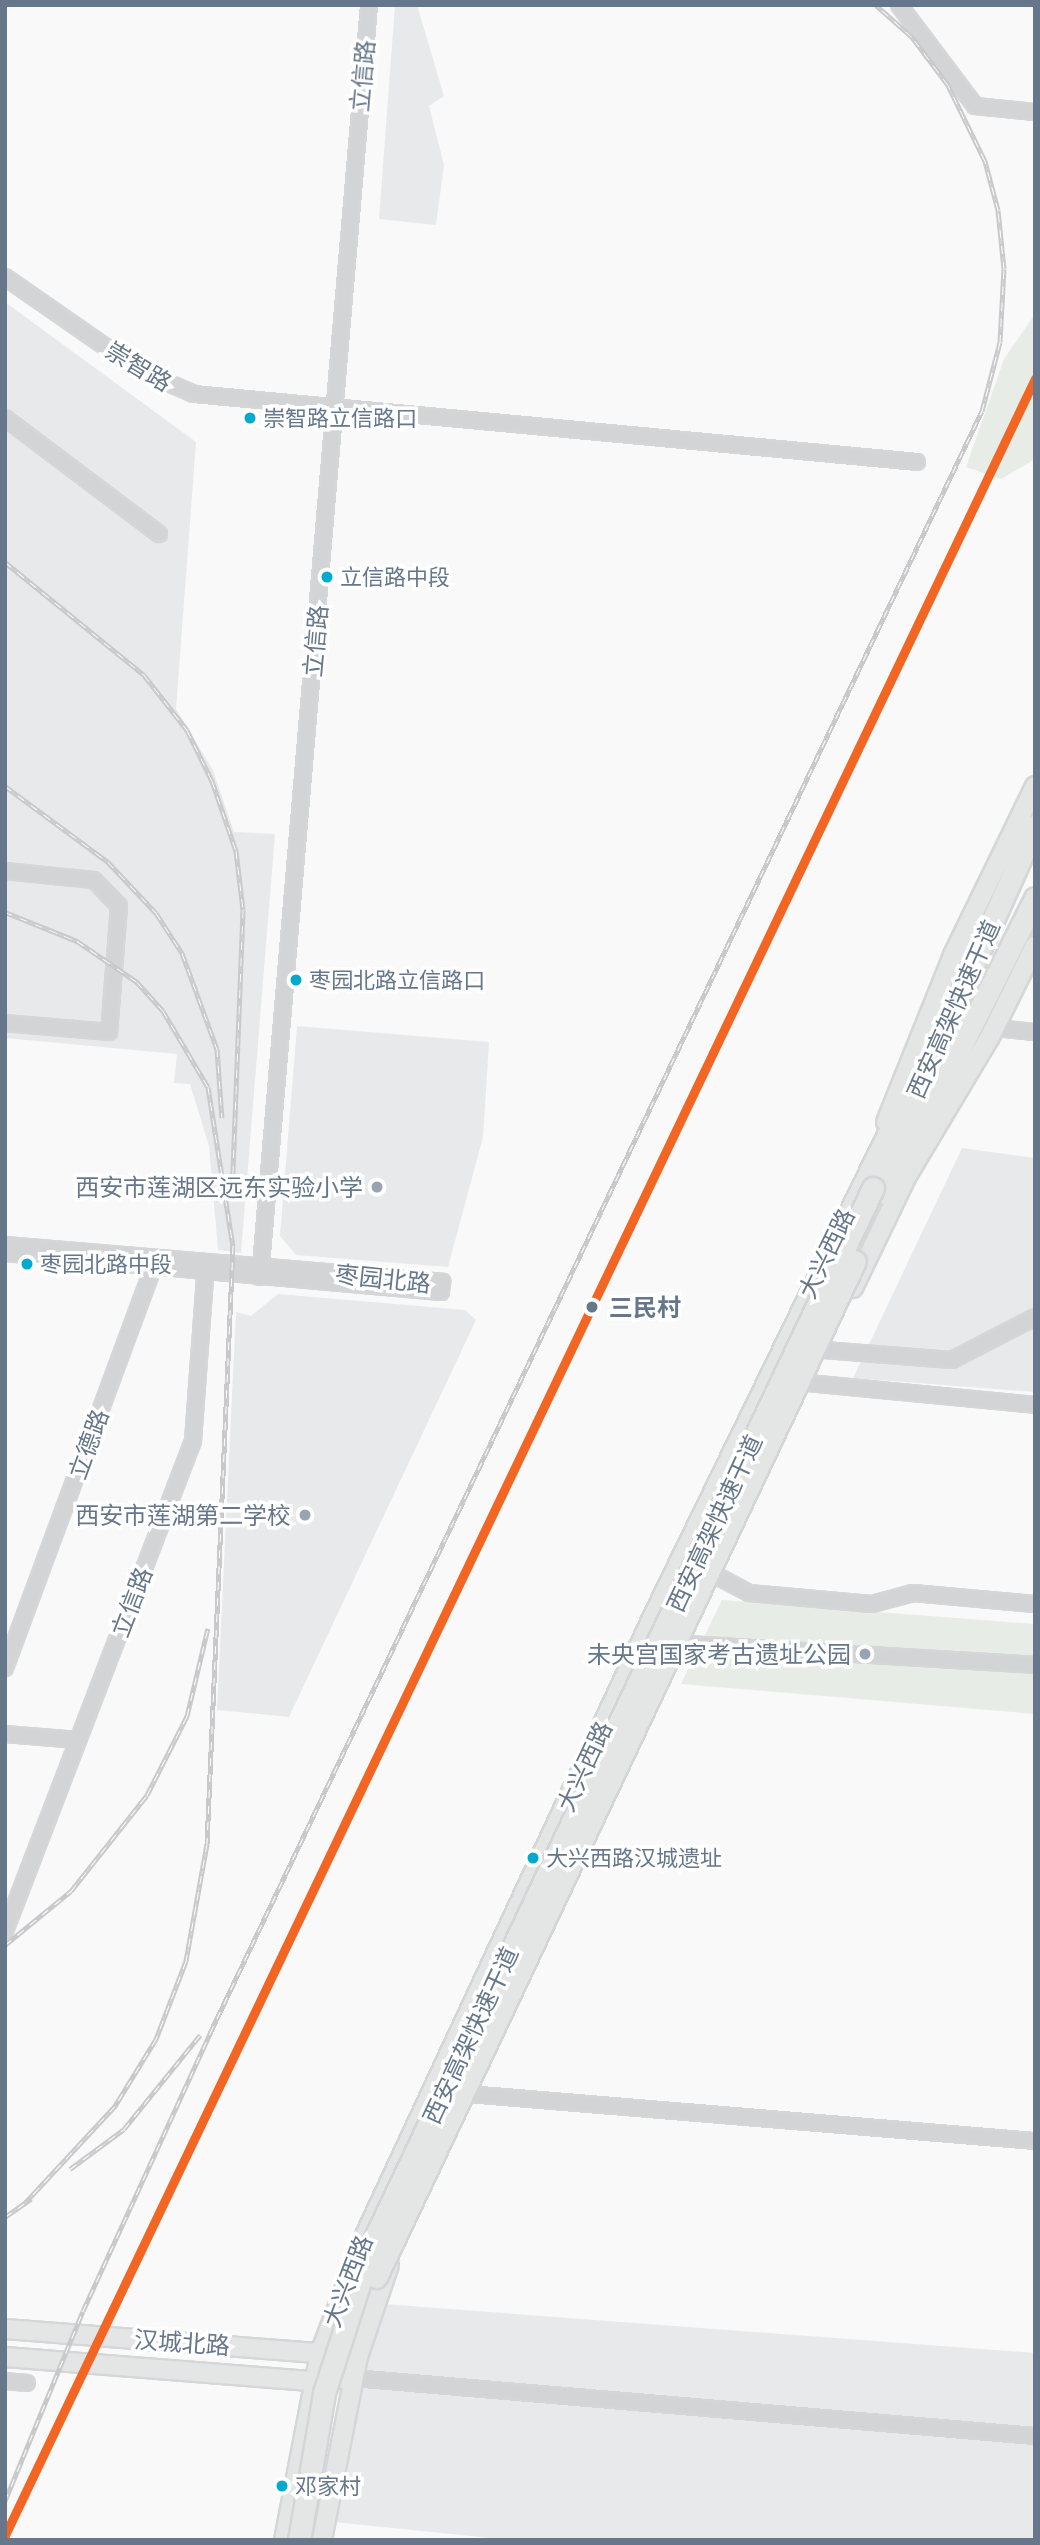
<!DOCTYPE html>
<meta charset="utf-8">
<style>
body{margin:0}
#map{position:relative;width:1040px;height:2545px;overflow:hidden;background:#f9f9f9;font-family:"Open Sans","Noto Sans SC",sans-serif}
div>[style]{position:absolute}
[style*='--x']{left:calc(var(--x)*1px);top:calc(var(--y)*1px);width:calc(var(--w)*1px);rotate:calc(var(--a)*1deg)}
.built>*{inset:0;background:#e8e9ea}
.green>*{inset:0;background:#e8ece7}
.roads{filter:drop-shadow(2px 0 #d5d6d8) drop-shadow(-2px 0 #d5d6d8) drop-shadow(0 2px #d5d6d8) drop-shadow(0 -2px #d5d6d8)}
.minor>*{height:14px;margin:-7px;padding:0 7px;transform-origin:7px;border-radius:7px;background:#d3d4d5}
.major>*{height:18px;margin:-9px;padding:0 9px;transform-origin:9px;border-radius:9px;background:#e4e5e5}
.highway>*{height:21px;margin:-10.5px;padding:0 10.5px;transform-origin:10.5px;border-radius:10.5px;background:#e4e5e5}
.rail>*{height:5px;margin-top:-2.5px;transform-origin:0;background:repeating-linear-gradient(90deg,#fff 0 8px,#c9c9cb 0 16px);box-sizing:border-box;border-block:2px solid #c9c9cb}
.bridges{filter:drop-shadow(2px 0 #d4d5d7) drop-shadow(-2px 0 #d4d5d7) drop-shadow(0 2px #d4d5d7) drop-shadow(0 -2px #d4d5d7)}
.highway-bridge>*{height:21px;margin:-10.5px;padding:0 10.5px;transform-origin:10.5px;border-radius:10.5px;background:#e4e5e5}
.rail-1>*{height:9px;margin:-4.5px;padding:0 4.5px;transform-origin:4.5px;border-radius:4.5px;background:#f26522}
.dots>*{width:19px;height:19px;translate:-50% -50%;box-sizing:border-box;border:4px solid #fff;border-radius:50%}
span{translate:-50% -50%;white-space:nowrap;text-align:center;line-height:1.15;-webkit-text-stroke:7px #fff;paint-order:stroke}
.bus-label{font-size:22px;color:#66778b}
.left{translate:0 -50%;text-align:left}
.street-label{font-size:24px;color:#66778b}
.poi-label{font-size:24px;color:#66778b}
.right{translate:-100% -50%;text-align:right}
.stop-label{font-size:24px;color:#66778b;font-weight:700}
.frame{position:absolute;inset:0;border:7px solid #66778b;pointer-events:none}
</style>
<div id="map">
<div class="built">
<i style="clip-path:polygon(395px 5px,417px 5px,444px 96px,429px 106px,444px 165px,436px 225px,379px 219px)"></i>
<i style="clip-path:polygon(5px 302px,196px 442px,176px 709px,213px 770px,234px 832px,275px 834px,241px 1253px,218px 1250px,209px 1146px,190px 1084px,174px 1083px,177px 1054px,5px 1038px)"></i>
<i style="clip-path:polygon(297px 1026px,489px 1042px,483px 1137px,448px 1267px,296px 1255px,280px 1236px)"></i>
<i style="clip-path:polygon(962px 1148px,1035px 1158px,1035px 1392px,853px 1378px)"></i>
<i style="clip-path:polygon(278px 1294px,465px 1310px,476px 1320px,289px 1717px,217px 1710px,236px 1312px,251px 1316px)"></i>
<i style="clip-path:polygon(383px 2304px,1035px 2353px,1035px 2540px,511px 2540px,334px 2522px,360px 2372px)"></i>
</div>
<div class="green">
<i style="clip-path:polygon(1035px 314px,1035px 459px,1001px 479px,966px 467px,1004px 359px)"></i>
<i style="clip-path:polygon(722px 1600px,1035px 1624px,1035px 1714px,681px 1684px)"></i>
</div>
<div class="roads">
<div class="minor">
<i style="--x:899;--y:5;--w:126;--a:53"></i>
<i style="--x:975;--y:106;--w:60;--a:5.7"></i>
<i style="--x:5;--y:277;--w:163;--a:34.8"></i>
<i style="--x:139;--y:370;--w:60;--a:23.6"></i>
<i style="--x:194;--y:394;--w:726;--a:5.37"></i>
<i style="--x:5;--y:418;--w:193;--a:37"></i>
<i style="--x:5;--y:871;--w:89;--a:5.8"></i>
<i style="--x:94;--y:880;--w:36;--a:46"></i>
<i style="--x:119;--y:906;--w:126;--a:94.5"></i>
<i style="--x:109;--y:1032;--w:104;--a:-175.1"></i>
<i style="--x:995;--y:1028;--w:40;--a:5.7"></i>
<i style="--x:5;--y:1245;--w:439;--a:4.8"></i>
<i style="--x:442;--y:1282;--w:10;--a:96"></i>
<i style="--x:441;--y:1292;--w:438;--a:-174.9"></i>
<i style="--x:260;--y:1277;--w:1277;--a:-85.1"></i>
<i style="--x:824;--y:1350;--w:128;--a:4.5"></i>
<i style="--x:952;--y:1360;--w:93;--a:-27.4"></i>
<i style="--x:808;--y:1383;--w:228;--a:5.5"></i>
<i style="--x:717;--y:1576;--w:36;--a:28"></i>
<i style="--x:749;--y:1593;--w:123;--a:5.1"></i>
<i style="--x:872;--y:1604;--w:42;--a:-15"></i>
<i style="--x:913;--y:1593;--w:122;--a:5.2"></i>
<i style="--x:685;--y:1644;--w:351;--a:3.4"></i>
<i style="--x:5;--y:1668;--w:435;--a:-69.7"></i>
<i style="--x:5;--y:1734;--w:73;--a:4.7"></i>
<i style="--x:5;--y:1931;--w:525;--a:-69.01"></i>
<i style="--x:193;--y:1441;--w:177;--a:-85.8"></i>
<i style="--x:468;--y:2094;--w:569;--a:4.74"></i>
<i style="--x:353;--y:2378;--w:684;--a:4.86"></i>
<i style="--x:5;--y:2381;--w:22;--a:5"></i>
</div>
<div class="major">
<i style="--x:886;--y:1122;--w:180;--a:-68.1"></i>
<i style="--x:953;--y:955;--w:188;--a:-64.1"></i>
<i style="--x:907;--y:1176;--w:162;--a:-59.2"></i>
<i style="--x:990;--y:1037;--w:102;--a:-63.7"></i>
<i style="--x:853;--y:1288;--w:122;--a:-64.3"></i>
<i style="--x:5;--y:2329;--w:326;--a:4.4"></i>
<i style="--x:5;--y:2357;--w:309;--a:4.5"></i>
<i style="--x:313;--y:2381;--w:40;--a:-4.3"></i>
<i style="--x:284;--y:2540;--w:190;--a:-79.1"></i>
<i style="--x:320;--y:2353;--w:129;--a:-69"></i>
<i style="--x:366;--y:2233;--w:683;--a:-65.05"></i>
<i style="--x:654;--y:1614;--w:558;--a:-64.08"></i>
<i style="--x:322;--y:2540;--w:187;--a:-78.9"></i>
<i style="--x:358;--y:2357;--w:97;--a:-71.4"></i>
</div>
<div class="highway">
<i style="--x:873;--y:1188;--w:397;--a:-65.9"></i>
<i style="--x:887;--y:1194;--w:331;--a:-63.4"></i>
</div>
</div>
<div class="rail">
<i style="--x:5;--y:562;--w:179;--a:39.1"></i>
<i style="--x:144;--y:675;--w:70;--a:52"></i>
<i style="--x:187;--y:730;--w:57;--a:63.9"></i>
<i style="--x:212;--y:781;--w:74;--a:71.1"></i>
<i style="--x:236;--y:851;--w:59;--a:83.2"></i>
<i style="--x:243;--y:910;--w:265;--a:92.2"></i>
<i style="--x:5;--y:786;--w:128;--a:36.4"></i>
<i style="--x:108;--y:862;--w:70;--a:46.7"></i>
<i style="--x:156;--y:913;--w:48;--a:57"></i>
<i style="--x:182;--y:953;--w:102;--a:70"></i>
<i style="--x:217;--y:1049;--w:69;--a:85.9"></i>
<i style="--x:5;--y:912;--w:78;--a:21.9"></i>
<i style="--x:77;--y:941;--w:73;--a:34.3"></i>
<i style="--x:137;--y:982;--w:39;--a:48"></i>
<i style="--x:163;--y:1011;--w:88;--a:59.4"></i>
<i style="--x:208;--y:1087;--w:161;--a:81.1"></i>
<i style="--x:233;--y:1246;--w:599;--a:92.49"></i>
<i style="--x:207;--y:1844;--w:119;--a:100.2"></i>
<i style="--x:186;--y:1961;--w:84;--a:111"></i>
<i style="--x:156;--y:2039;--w:79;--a:121.5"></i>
<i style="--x:115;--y:2106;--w:134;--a:132.9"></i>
<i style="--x:5;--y:1945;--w:85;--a:-39.3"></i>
<i style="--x:71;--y:1891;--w:122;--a:-51.6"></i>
<i style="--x:147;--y:1795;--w:89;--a:-63.1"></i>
<i style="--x:187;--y:1716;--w:90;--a:-76.6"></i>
<i style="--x:70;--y:2169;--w:67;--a:-36.5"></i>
<i style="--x:124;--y:2129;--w:121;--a:-51"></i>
<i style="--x:5;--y:2217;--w:32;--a:-35"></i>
<i style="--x:5;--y:2501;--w:205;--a:-67.7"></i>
<i style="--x:83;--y:2311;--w:306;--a:-65.4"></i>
<i style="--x:210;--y:2033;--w:1796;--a:-64.55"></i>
<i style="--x:982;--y:411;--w:71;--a:-75.4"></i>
<i style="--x:1000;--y:342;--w:73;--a:-86.9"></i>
<i style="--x:1004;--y:269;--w:59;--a:-95.8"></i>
<i style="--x:998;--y:210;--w:51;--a:-104.9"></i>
<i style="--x:985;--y:161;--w:85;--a:-116"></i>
<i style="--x:948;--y:85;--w:60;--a:-126.9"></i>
<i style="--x:912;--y:37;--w:48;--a:-138.4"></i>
</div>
<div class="bridges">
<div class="highway-bridge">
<i style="--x:376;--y:2277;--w:1123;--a:-64.76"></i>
<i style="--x:299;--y:2540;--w:149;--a:-80.3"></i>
<i style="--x:324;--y:2393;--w:157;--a:-72.1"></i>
<i style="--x:372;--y:2244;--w:1169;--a:-64.62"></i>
</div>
</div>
<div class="rail-1">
<i style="--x:5;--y:2535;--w:2390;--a:-64.47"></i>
</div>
<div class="dots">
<i style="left:250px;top:418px;background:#00a9ce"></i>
<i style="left:327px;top:577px;background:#00a9ce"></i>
<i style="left:296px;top:980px;background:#00a9ce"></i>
<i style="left:377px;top:1187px;background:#99a4b2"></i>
<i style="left:27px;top:1264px;background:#00a9ce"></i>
<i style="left:592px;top:1307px;background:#66778b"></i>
<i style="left:305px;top:1515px;background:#99a4b2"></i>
<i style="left:865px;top:1654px;background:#99a4b2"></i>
<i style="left:533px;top:1858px;background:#00a9ce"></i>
<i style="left:282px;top:2486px;background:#00a9ce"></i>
</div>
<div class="bus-label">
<span class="left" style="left:263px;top:418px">崇智路立信路口</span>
<span class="left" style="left:340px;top:577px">立信路中段</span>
<span class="left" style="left:309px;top:980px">枣园北路立信路口</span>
<span class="left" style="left:40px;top:1264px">枣园北路中段</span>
<span class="left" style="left:546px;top:1858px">大兴西路汉城遗址</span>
<span class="left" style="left:295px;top:2486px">邓家村</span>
</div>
<div class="street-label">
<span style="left:362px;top:76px;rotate:-85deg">立信路</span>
<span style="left:139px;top:366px;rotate:31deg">崇智路</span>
<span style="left:315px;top:641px;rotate:-85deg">立信路</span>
<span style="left:953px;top:1009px;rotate:-66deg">西安高架快速干道</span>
<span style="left:826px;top:1253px;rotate:-64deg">大兴西路</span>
<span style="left:383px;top:1278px;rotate:6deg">枣园北路</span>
<span style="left:88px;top:1444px;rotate:-70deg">立德路</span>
<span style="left:714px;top:1523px;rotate:-65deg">西安高架快速干道</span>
<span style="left:131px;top:1602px;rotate:-69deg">立信路</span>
<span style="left:584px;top:1766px;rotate:-65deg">大兴西路</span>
<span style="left:470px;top:2035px;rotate:-65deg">西安高架快速干道</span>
<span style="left:347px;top:2281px;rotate:-69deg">大兴西路</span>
<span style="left:182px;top:2342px;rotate:4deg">汉城北路</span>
</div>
<div class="poi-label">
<span class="right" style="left:363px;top:1187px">西安市莲湖区远东实验小学</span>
<span class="right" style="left:291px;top:1515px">西安市莲湖第二学校</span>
<span class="right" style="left:851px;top:1654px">未央宫国家考古遗址公园</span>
</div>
<div class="stop-label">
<span class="left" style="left:609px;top:1307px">三民村</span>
</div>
<div class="frame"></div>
</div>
